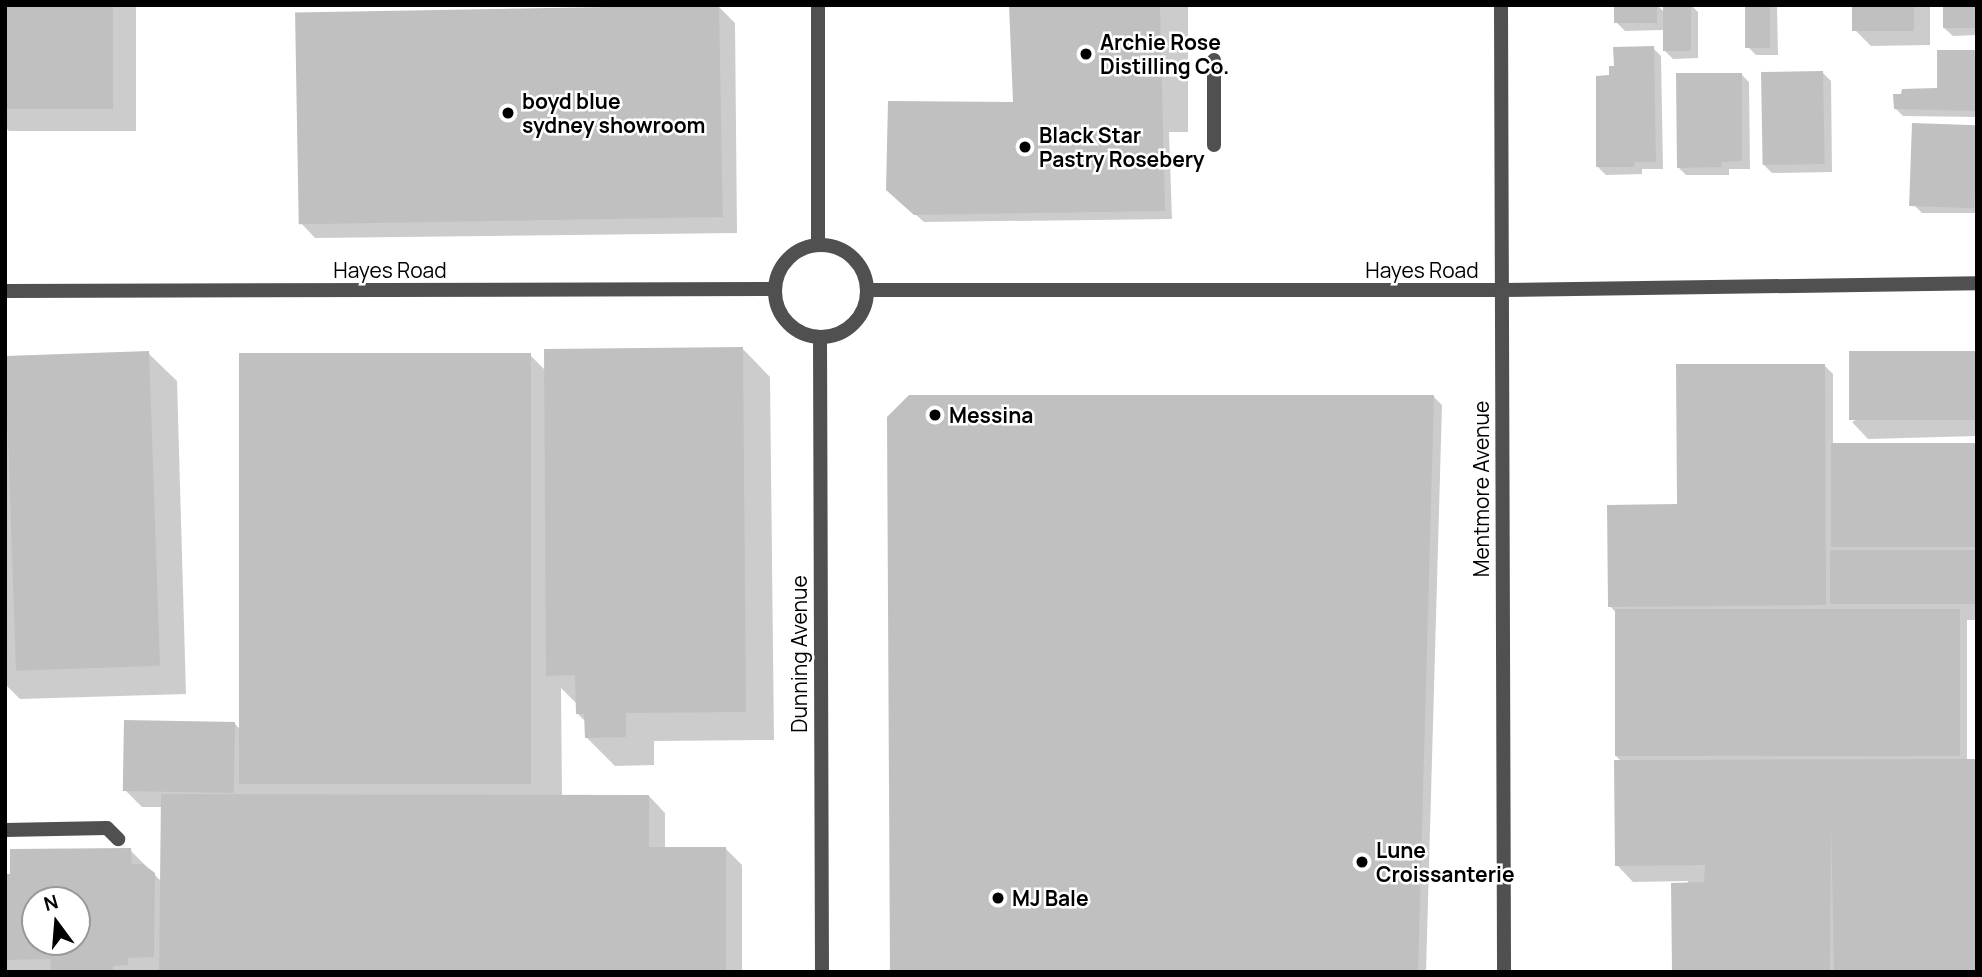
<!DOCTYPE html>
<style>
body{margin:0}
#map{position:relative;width:1982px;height:977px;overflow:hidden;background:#fff;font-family:Manrope,sans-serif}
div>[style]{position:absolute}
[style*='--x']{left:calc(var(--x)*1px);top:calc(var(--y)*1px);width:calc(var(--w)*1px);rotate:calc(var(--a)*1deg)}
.shadow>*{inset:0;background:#0003}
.building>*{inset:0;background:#c0c0c0;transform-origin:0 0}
.service>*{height:14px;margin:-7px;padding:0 7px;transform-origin:7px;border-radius:7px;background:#505050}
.minor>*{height:14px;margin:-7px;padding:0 7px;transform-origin:7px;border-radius:7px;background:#505050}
.tertiary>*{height:14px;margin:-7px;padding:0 7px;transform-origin:7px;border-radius:7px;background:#505050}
.tertiary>.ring{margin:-7px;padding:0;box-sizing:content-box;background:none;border:14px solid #505050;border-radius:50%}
.dots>*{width:19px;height:19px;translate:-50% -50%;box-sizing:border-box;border:4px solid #fff;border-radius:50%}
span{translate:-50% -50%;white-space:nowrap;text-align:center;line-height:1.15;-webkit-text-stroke:5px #fff;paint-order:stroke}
.poi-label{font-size:21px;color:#000;font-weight:700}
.left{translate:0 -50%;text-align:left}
.street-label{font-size:21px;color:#000}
.frame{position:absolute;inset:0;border:7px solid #000;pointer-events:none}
.north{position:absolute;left:21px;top:886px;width:70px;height:70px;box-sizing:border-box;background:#fff;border:2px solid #999;border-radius:50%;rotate:344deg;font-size:19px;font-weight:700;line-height:28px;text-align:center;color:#000}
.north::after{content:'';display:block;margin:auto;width:24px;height:32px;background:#000;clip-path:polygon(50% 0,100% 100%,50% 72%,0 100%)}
</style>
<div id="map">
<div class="shadow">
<i style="clip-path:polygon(5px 5px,136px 5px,136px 131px,9px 131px,5px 128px)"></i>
<i style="clip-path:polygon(1011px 5px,1188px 5px,1188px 132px,1169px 132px,1172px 219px,924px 222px,897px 198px,1017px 104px)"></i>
<i style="clip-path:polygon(1616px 5px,1657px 5px,1664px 12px,1664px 5px,1691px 5px,1698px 12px,1698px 58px,1673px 59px,1665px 51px,1664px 30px,1625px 31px,1617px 23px)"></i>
<i style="clip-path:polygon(1747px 5px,1777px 5px,1778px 55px,1756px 55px,1748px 47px)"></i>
<i style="clip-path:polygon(1854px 5px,1930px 5px,1930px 45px,1871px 46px,1855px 30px)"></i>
<i style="clip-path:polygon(1977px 5px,1977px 35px,1953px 36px,1944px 28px)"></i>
<i style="clip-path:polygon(719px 7px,735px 23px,737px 233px,315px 238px,299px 221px)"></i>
<i style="clip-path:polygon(1653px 48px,1661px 56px,1663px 169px,1642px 169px,1642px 174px,1606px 175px,1597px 166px,1611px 77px)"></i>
<i style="clip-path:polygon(1977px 52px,1977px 117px,1903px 116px,1895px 108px,1939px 90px)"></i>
<i style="clip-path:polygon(1823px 73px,1831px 81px,1832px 172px,1772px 173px,1764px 165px)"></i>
<i style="clip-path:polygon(1741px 74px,1749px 82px,1750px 169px,1729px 169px,1729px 175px,1686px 175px,1678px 167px)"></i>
<i style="clip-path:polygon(1977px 127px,1977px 213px,1922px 213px,1914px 205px)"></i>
<i style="clip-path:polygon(evenodd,742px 348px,770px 377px,774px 740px,654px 741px,654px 765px,615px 766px,586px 737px,586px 722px,577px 713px,577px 704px,561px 688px,562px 796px,649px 796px,665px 813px,665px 848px,725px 848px,742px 865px,742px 972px,5px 972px,5px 876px,130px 850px,161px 881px,163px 807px,142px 807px,126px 791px,234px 723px,244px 733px,530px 355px,546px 371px,742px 348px,35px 900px,77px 900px,77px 942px,35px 942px,35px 900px)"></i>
<i style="clip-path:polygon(148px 353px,177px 381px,186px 694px,20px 699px,5px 684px,5px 357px)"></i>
<i style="clip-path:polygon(1977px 353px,1977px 436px,1868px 439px,1852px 422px)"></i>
<i style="clip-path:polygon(1825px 366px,1833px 374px,1833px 444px,1977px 444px,1977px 620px,1967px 620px,1967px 761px,1977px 972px,1673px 972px,1688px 881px,1633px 882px,1617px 865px,1622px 762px,1616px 756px,1616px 613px,1610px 606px,1678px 506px)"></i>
<i style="clip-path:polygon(1434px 397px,1442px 405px,1426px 972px,892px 972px)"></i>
</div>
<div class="building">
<i style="left:5px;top:5px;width:108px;height:104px"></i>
<i style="left:719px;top:5px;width:212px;height:424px;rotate:89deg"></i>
<i style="clip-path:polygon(1009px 5px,1160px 5px,1165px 211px,914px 215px,886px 190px,888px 101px,1013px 102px)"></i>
<i style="left:1614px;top:5px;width:43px;height:18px"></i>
<i style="left:1663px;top:5px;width:28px;height:46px"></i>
<i style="left:1745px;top:5px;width:25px;height:43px"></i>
<i style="left:1852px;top:5px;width:62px;height:26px"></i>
<i style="left:1943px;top:5px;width:34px;height:23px"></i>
<i style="clip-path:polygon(1654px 46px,1656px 162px,1635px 162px,1634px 167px,1596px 167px,1596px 76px,1609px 75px,1609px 66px,1614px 66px,1613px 47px)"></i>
<i style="clip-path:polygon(1937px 50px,1977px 50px,1977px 111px,1894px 109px,1893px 94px,1901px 94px,1902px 89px,1937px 88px)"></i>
<i style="left:1823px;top:71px;width:93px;height:62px;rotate:89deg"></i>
<i style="clip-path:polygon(1676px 73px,1742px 73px,1742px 161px,1721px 162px,1722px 167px,1677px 168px)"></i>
<i style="left:1912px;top:123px;width:65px;height:83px;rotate:2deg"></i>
<i style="clip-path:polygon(743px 347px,746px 712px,626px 713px,626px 737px,585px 738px,584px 714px,576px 714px,575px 675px,546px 676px,544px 349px)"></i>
<i style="left:149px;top:351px;width:315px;height:144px;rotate:88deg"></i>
<i style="left:1977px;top:351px;width:69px;height:128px;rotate:90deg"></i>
<i style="left:531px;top:353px;width:431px;height:292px;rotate:90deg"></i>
<i style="clip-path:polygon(1676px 364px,1825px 364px,1826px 605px,1608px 607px,1607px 505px,1677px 504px)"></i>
<i style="clip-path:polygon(909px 395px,1434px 395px,1418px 972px,890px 972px,887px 417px)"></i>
<i style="left:1831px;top:443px;width:146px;height:104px"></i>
<i style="left:1977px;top:550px;width:54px;height:147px;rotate:90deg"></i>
<i style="left:1960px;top:609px;width:147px;height:345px;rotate:90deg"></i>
<i style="left:124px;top:720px;width:111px;height:71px;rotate:1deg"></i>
<i style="clip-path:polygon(1977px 759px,1977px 972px,1834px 972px,1831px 822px,1830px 972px,1672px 972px,1671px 883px,1704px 882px,1705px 865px,1615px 866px,1614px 760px)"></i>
<i style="clip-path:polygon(161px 794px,649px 795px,649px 847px,726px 847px,726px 972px,159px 972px)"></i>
<i style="clip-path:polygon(evenodd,131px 848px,132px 864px,143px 864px,155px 873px,154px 957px,128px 958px,128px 965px,113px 966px,113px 972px,51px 970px,50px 959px,5px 960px,5px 874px,10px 874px,10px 849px,131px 848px,35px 900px,77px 900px,77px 942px,35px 942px,35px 900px)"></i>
</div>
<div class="service">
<i style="--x:1214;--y:60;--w:85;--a:90"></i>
<i style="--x:5;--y:830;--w:102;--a:-1.1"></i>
<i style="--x:107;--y:828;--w:16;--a:45"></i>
</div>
<div class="minor">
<i style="--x:818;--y:5;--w:240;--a:90"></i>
<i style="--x:1501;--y:5;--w:967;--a:89.82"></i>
</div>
<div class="tertiary">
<i class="ring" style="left:775px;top:245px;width:78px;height:78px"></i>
<i style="--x:867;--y:290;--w:634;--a:0"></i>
<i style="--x:1501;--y:290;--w:476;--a:-0.8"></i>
<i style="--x:5;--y:291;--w:770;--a:-0.15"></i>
<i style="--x:820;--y:337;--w:635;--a:89.82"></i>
</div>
<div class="dots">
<i style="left:1086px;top:54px;background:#000"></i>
<i style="left:508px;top:113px;background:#000"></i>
<i style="left:1025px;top:147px;background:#000"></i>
<i style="left:935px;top:415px;background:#000"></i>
<i style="left:1362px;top:862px;background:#000"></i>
<i style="left:998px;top:898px;background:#000"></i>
</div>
<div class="poi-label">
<span class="left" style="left:1100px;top:54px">Archie Rose<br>Distilling Co.</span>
<span class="left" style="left:522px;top:113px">boyd blue<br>sydney showroom</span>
<span class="left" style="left:1039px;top:147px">Black Star<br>Pastry Rosebery</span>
<span class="left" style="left:949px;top:415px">Messina</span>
<span class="left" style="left:1376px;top:862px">Lune<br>Croissanterie</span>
<span class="left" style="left:1012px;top:898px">MJ Bale</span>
</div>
<div class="street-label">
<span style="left:390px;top:270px">Hayes Road</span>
<span style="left:1422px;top:270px">Hayes Road</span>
<span style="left:1481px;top:489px;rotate:-90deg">Mentmore Avenue</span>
<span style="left:799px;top:654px;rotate:-90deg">Dunning Avenue</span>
</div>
<div class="frame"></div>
<div class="north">N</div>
</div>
